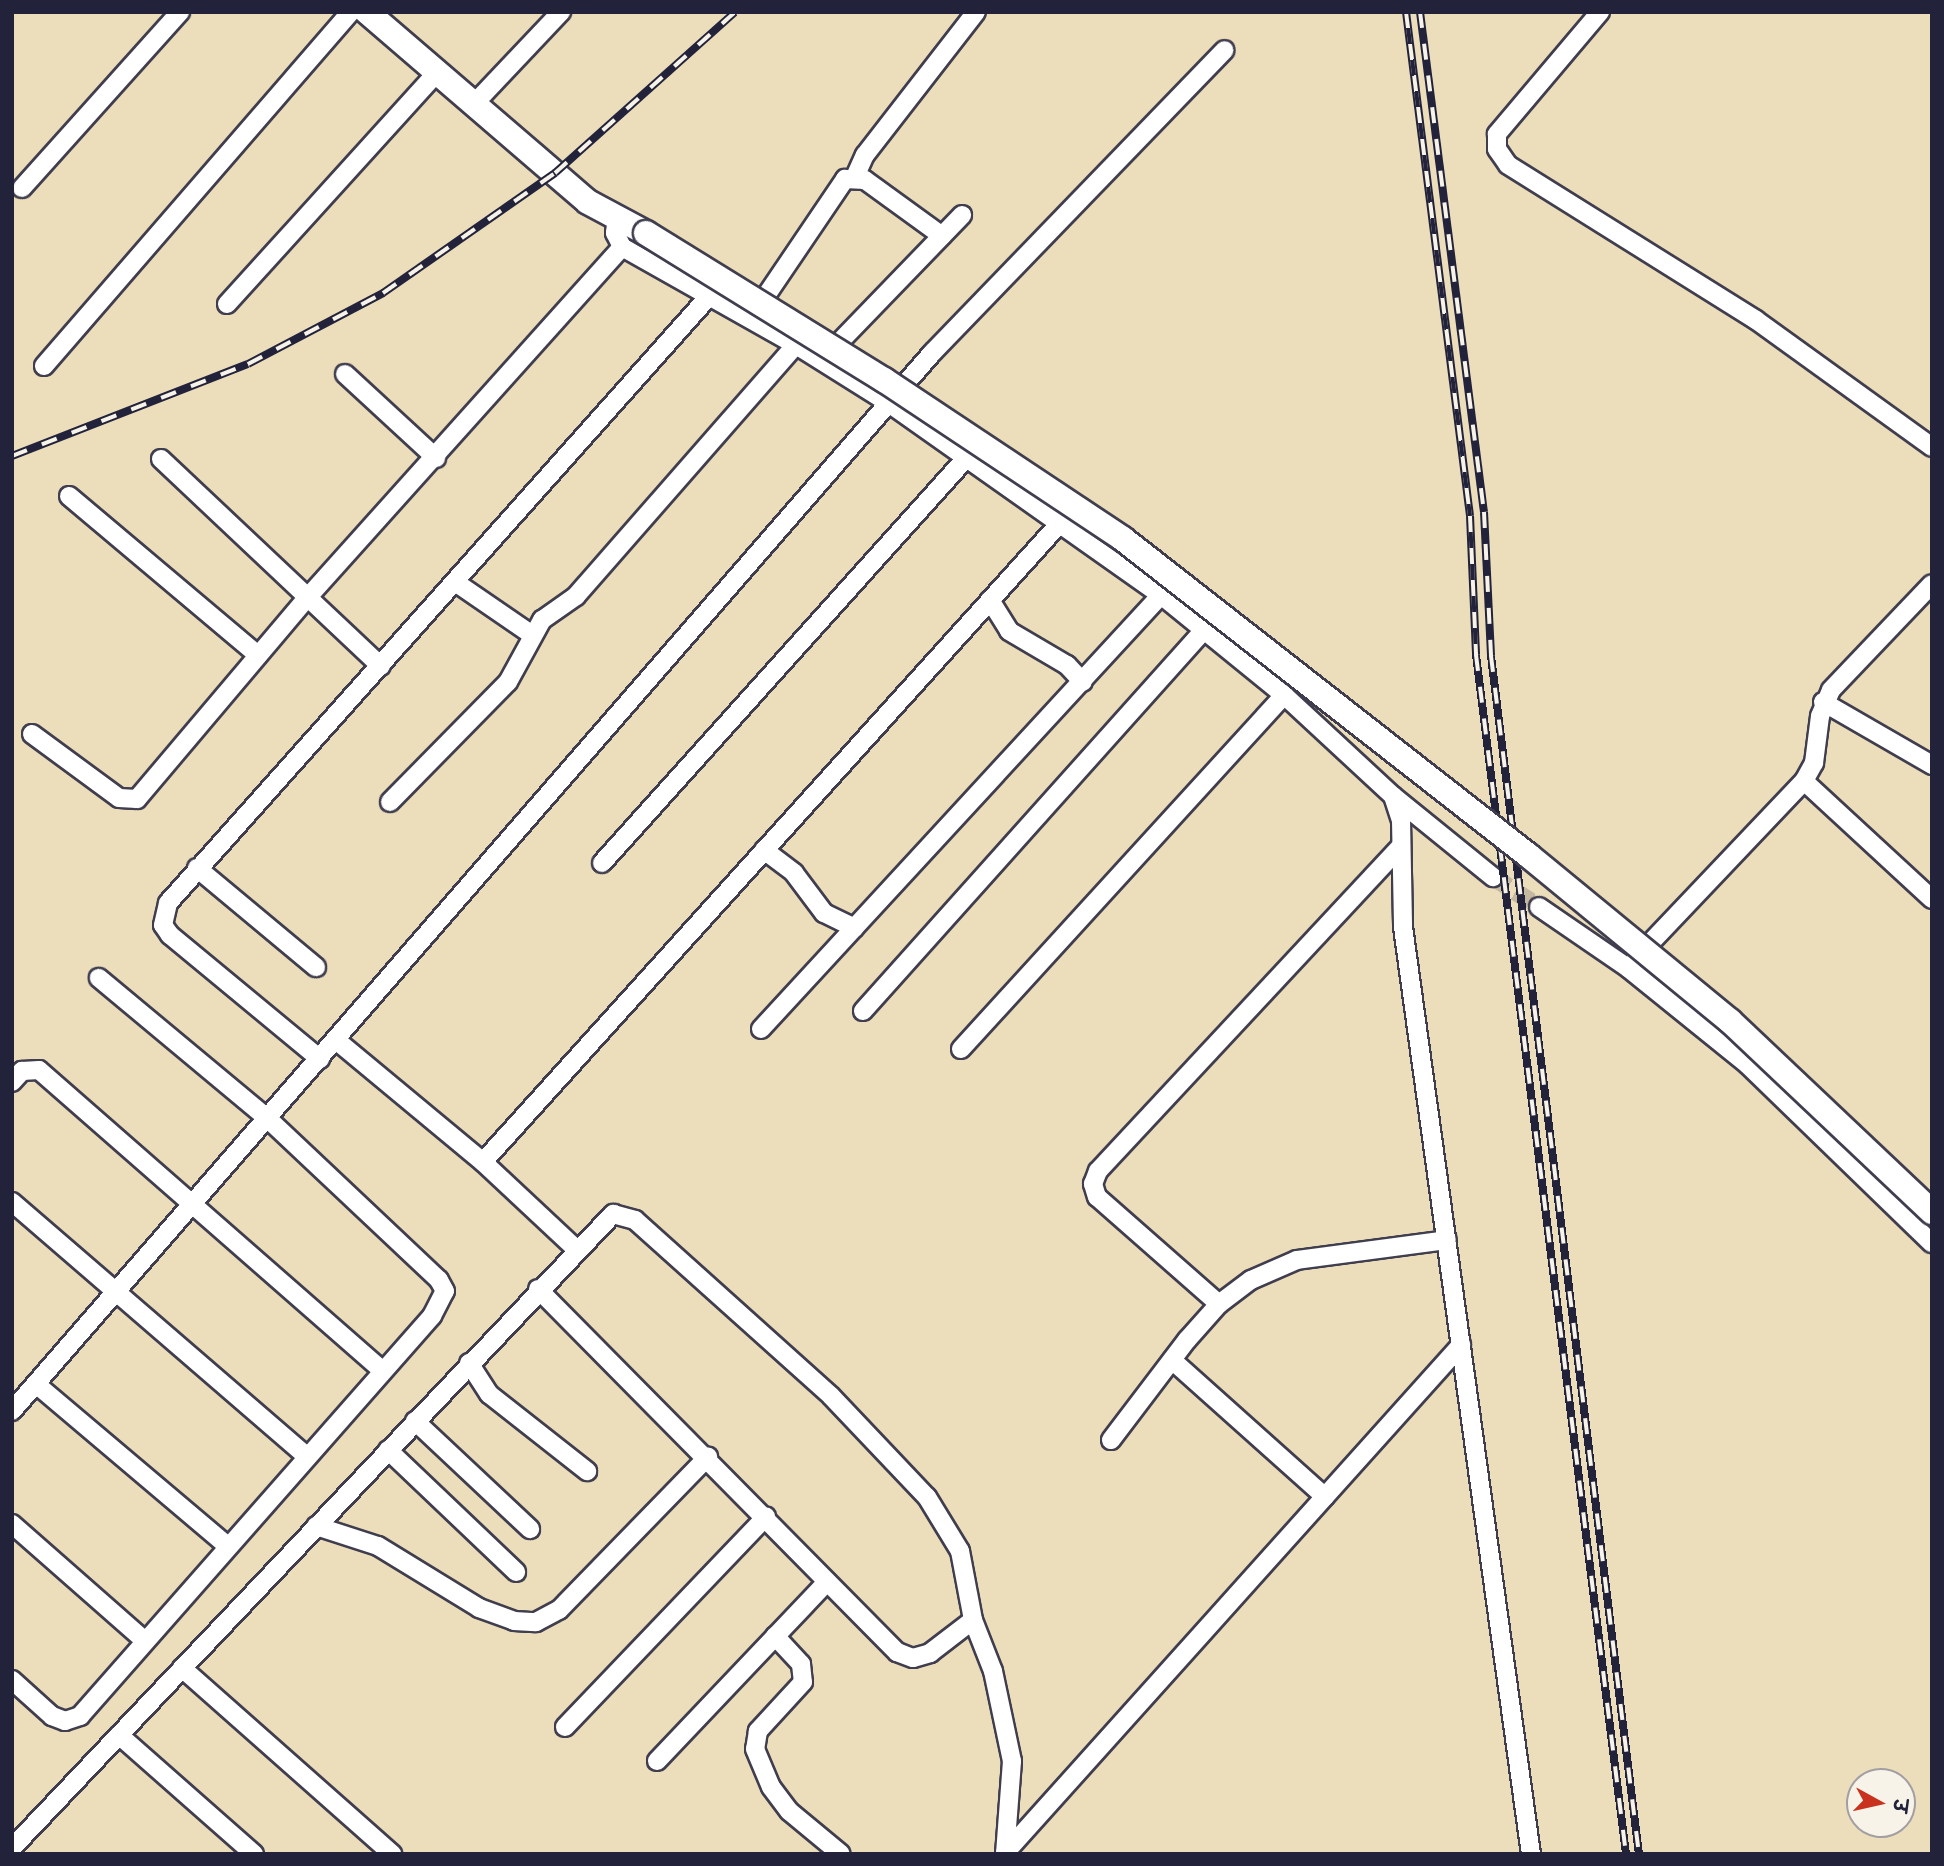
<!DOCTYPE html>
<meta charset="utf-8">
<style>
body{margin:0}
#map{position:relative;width:1944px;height:1866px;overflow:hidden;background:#ecdebb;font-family:Pangolin,"Playpen Sans Deva",sans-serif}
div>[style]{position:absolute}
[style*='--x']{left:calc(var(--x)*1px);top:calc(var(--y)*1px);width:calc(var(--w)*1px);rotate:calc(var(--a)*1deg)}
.minor-tunnel>*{height:18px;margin-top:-9px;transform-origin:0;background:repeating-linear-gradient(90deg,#c4b8a1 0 18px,transparent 0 27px)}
.roads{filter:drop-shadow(2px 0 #403e4e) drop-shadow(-2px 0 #403e4e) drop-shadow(0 2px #403e4e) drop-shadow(0 -2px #403e4e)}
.minor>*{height:18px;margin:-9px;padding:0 9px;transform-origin:9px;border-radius:9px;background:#fff}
.secondary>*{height:24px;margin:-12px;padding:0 12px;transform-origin:12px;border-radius:12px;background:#fff}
.rail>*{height:8px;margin-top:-4px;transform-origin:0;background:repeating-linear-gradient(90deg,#f7f3e8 0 16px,#22223b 0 32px);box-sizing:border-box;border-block:2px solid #22223b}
.bridges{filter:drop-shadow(2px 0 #403e4e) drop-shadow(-2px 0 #403e4e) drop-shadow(0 2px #403e4e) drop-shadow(0 -2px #403e4e)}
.secondary-bridge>*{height:24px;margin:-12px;padding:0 12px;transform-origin:12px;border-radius:12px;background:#fff}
span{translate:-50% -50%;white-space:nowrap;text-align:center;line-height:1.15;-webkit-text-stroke:7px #f7f3e8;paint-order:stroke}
.frame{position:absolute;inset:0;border:14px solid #22223b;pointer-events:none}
.north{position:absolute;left:1846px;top:1768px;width:70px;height:70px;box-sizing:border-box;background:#f7f3e8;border:2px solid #a29fa3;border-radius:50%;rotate:98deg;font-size:19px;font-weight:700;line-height:28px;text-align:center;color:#22223b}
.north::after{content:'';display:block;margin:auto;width:24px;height:32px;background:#c8321e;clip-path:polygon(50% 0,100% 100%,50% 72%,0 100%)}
</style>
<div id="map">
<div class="minor-tunnel">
<i style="--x:1493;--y:877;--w:55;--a:33.1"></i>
</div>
<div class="roads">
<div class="minor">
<i style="--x:1600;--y:12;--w:160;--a:130.2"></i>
<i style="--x:1497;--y:134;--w:15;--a:90"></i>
<i style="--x:1497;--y:149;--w:19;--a:55"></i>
<i style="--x:1508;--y:165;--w:292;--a:32"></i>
<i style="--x:1756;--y:320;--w:217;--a:35.8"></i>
<i style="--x:474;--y:104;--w:127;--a:-46.6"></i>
<i style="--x:855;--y:177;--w:24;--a:-66"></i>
<i style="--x:865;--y:155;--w:181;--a:-52.2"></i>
<i style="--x:22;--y:188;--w:237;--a:-48.1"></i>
<i style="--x:617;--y:218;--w:15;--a:98"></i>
<i style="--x:615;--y:233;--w:16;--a:63"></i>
<i style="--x:622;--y:247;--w:200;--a:29.4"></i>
<i style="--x:796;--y:345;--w:111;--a:32.1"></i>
<i style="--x:890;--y:404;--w:332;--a:35.2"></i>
<i style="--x:1161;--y:595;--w:159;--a:39.1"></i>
<i style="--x:1284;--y:695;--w:149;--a:42.8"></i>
<i style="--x:1393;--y:796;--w:25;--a:72"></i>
<i style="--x:1401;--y:820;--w:107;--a:88.9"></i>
<i style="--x:1403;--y:927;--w:936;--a:82.14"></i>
<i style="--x:227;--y:304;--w:313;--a:-47.8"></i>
<i style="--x:755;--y:312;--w:161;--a:-55.9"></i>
<i style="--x:845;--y:179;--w:20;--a:3"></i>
<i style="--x:865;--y:180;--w:95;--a:36"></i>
<i style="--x:826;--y:356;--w:196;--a:-46"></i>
<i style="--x:44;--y:366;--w:469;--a:-49.1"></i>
<i style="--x:345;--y:374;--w:124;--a:42.7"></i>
<i style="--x:161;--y:459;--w:302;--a:43.3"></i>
<i style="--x:69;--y:496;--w:247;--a:40.1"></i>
<i style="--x:455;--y:582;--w:92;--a:34.4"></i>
<i style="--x:990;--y:600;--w:36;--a:58"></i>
<i style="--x:1009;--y:631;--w:67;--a:30.4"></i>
<i style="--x:1067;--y:665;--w:23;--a:47"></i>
<i style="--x:1823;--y:702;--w:126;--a:30"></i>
<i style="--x:32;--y:734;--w:108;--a:36.3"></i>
<i style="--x:119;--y:798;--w:18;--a:3"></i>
<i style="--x:137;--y:799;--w:265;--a:-49.8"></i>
<i style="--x:308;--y:597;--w:470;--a:-48.1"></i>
<i style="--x:1804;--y:781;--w:174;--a:42.7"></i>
<i style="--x:1393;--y:796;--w:129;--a:39"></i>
<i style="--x:390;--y:802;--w:168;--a:-45.5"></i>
<i style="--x:508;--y:682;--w:71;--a:-61.3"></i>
<i style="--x:542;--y:620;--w:42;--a:-35.2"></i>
<i style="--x:576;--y:596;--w:334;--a:-48.8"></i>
<i style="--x:764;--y:850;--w:38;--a:37"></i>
<i style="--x:794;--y:873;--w:50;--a:53.1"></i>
<i style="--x:824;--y:913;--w:34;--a:26"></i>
<i style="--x:602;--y:863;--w:546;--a:-48.04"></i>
<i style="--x:197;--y:868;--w:155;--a:39.8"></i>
<i style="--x:1539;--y:907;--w:108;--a:34.4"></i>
<i style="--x:1628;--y:968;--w:154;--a:38.9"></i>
<i style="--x:1748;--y:1065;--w:256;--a:44.1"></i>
<i style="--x:1636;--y:958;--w:244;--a:-46.5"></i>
<i style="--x:1804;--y:781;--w:21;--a:-61"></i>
<i style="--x:1814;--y:763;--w:47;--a:-82.7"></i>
<i style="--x:1820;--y:716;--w:28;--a:-67"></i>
<i style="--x:1831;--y:690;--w:146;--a:-46.4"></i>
<i style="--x:863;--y:1011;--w:511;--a:-48.17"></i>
<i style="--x:761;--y:1029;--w:590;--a:-47.33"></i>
<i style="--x:336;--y:1040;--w:191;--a:39.7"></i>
<i style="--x:483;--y:1162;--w:127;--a:43.1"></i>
<i style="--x:961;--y:1049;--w:479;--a:-47.6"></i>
<i style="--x:320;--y:1059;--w:195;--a:-140.4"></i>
<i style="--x:170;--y:935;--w:12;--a:-125"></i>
<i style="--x:163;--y:925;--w:23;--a:-77"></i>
<i style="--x:168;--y:903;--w:815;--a:-48.28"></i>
<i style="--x:12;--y:1082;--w:15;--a:-48"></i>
<i style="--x:22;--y:1071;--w:17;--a:-3"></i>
<i style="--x:39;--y:1070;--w:457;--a:41.2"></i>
<i style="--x:483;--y:1162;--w:861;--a:-47.92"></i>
<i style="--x:12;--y:1202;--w:389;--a:40.8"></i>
<i style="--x:538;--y:1289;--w:511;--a:45.32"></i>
<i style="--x:897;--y:1652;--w:17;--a:21"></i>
<i style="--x:913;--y:1658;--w:18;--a:-16"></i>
<i style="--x:930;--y:1653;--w:54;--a:-37.5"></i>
<i style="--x:1219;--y:1304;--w:162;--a:-138.7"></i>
<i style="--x:1097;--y:1197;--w:14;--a:-107"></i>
<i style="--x:1093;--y:1184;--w:14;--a:-69"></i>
<i style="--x:1098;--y:1171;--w:444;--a:-47"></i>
<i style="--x:1172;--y:1360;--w:205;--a:41.8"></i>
<i style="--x:469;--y:1363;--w:37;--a:57"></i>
<i style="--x:489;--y:1394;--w:125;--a:38.2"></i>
<i style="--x:36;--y:1384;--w:251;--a:40.2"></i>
<i style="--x:12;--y:1411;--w:1402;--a:-48.99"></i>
<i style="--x:932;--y:353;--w:421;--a:-46"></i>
<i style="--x:415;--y:1421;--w:158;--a:43.2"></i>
<i style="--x:1111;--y:1440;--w:126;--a:-52.8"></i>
<i style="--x:1187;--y:1340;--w:48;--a:-48.4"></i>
<i style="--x:1219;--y:1304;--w:40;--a:-37"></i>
<i style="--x:1251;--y:1280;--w:50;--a:-23.5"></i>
<i style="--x:1297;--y:1260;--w:151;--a:-7.6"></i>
<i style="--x:388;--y:1450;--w:177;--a:43.6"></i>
<i style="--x:12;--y:1524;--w:176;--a:41.3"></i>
<i style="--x:316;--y:1526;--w:65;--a:17.9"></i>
<i style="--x:378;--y:1546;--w:119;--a:31.5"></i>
<i style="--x:479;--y:1608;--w:37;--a:20"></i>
<i style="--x:514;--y:1621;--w:22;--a:3"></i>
<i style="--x:536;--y:1622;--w:26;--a:-28"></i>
<i style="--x:559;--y:1610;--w:214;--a:-45.8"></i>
<i style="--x:775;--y:1636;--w:38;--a:47"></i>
<i style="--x:801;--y:1664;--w:18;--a:84"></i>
<i style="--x:803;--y:1682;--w:67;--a:132.6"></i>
<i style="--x:758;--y:1731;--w:18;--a:99"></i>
<i style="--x:755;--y:1749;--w:41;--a:67.2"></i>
<i style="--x:771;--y:1787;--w:30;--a:53"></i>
<i style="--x:789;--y:1811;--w:67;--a:39.6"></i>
<i style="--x:182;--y:1668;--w:281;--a:41.5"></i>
<i style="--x:12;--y:1680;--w:54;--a:42"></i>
<i style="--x:52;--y:1716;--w:14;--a:21"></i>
<i style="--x:65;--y:1721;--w:16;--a:-18"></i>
<i style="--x:80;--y:1716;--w:533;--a:-48.65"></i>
<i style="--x:432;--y:1316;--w:28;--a:-63"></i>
<i style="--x:445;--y:1291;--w:13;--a:-119"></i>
<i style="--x:439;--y:1280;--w:236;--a:-136.7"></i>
<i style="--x:267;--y:1118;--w:219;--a:-140.2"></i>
<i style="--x:565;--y:1727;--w:291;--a:-46.3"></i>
<i style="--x:119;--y:1735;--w:180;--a:41.4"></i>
<i style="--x:657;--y:1761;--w:247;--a:-46.5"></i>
<i style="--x:12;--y:1848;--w:874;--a:-46.53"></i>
<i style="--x:613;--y:1214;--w:23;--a:15"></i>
<i style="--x:635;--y:1220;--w:263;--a:41.9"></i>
<i style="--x:831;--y:1396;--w:139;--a:46.5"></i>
<i style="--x:927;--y:1497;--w:63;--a:58.6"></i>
<i style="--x:960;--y:1551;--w:70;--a:79.3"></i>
<i style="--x:973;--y:1620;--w:55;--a:68.6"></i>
<i style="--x:993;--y:1671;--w:92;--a:78.1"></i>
<i style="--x:1012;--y:1761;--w:93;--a:94.3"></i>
<i style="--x:1005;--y:1853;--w:683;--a:-48.09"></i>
</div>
<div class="secondary">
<i style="--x:367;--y:12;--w:291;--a:40.7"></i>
<i style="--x:588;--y:202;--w:66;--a:28.1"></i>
</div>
</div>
<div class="rail">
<i style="--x:1406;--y:12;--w:508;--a:82.76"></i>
<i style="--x:1470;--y:516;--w:139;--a:87.5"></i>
<i style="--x:1476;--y:655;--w:1208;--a:82.87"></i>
<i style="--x:1420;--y:12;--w:504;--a:82.71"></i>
<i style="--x:1484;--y:512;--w:144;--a:87.2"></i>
<i style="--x:1491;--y:656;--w:1207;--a:82.96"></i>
<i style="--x:12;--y:456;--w:253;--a:-21.3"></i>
<i style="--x:248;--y:364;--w:153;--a:-27.7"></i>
<i style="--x:383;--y:293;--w:210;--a:-34.9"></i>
<i style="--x:555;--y:173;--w:241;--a:-41.8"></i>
</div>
<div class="bridges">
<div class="secondary-bridge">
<i style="--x:646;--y:233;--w:280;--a:31.7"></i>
<i style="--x:884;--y:380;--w:287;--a:33.6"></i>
<i style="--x:1123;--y:539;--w:515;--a:37.98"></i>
<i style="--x:1529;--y:856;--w:260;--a:39.4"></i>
<i style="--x:1730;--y:1021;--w:278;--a:43.4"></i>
</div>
</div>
<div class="frame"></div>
<div class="north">उ</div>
</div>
